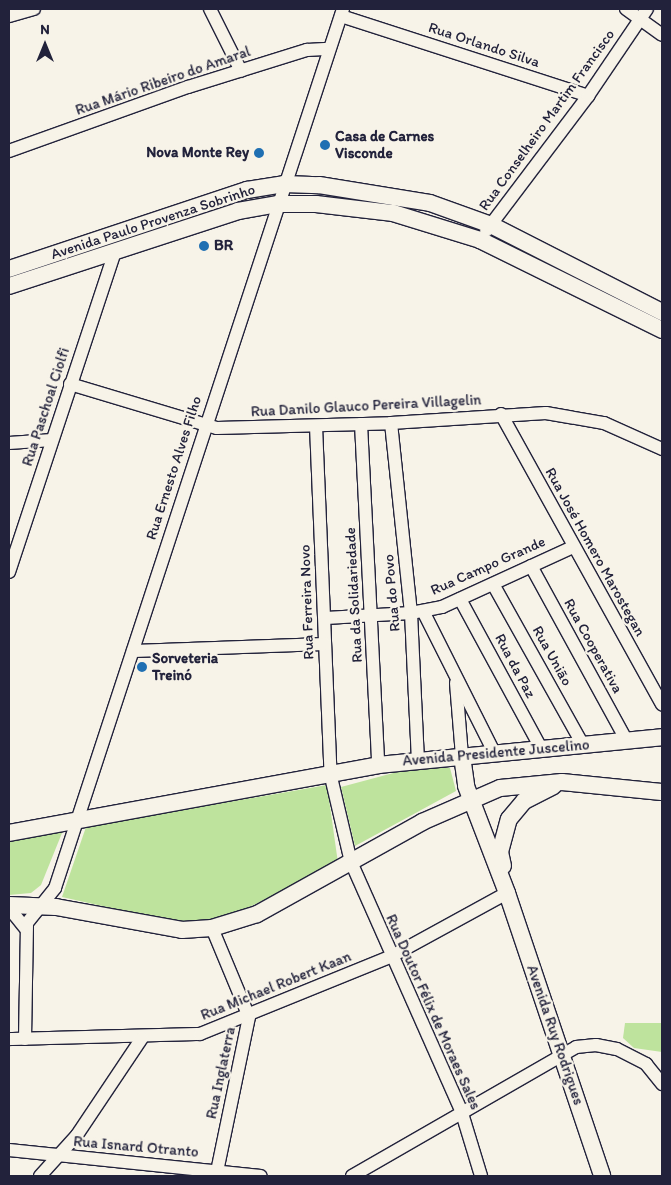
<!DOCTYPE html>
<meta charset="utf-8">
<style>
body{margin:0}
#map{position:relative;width:671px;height:1185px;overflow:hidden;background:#f7f3e8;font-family:Itim,sans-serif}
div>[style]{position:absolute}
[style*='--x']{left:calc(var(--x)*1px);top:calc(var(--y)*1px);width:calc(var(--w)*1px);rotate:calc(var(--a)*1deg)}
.green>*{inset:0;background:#bee39d}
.roads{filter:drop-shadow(1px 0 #22223b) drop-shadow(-1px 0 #22223b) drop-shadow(0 1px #22223b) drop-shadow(0 -1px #22223b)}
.minor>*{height:12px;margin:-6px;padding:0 6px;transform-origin:6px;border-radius:6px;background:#f7f3e8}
.major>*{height:16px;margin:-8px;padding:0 8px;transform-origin:8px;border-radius:8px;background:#f7f3e8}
.dots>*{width:14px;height:14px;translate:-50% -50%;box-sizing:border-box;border:2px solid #f7f3e8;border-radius:50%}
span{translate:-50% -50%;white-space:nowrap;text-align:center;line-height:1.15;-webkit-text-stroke:4.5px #f7f3e8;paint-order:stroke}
.street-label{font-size:15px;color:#22223b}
.poi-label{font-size:15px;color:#22223b;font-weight:700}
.left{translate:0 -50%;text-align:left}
.right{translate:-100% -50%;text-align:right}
.frame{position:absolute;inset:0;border:10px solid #22223b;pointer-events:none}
.north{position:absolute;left:20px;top:20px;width:50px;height:50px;-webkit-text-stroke:4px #f7f3e8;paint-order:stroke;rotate:0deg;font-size:14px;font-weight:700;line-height:20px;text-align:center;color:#22223b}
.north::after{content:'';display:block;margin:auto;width:18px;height:22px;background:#22223b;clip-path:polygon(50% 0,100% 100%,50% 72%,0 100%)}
</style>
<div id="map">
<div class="green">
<i style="clip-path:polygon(412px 768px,450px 768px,456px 791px,355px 846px,341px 787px)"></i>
<i style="clip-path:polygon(327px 785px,338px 863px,225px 919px,178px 923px,62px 897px,86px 827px)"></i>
<i style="clip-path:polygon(64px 828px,41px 885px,31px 893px,9px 895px,9px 839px)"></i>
<i style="clip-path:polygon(625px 1023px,662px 1023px,662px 1052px,634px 1048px,623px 1038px)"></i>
</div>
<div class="roads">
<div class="minor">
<i style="--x:210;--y:9;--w:69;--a:63.4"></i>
<i style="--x:626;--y:9;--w:44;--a:35.8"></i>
<i style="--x:9;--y:16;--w:26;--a:-16"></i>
<i style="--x:341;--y:16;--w:260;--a:17.9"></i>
<i style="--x:9;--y:151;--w:190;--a:-19.7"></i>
<i style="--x:188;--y:87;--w:125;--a:-17.3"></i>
<i style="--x:307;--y:50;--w:22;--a:-3"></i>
<i style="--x:486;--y:231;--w:169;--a:-52.9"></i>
<i style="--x:588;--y:96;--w:105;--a:-55.9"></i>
<i style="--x:70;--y:384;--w:153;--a:16.7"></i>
<i style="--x:217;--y:428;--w:174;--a:-1.6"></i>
<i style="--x:391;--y:423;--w:155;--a:-3.7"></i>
<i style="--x:546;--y:413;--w:59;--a:9.8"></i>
<i style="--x:604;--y:423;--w:64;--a:24.1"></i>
<i style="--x:501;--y:414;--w:332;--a:61"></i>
<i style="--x:391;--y:423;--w:191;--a:84"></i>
<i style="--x:411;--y:613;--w:146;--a:87.3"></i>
<i style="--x:361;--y:424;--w:341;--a:87.1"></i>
<i style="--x:316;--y:426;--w:351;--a:87.6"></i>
<i style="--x:331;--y:777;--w:87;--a:76.8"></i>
<i style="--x:351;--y:862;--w:271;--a:66.1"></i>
<i style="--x:461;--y:1110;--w:69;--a:73.1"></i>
<i style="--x:9;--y:443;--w:43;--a:-4"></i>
<i style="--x:531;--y:566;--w:200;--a:61.3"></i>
<i style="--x:9;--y:572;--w:337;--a:-71.7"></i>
<i style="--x:493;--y:584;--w:184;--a:60.8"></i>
<i style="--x:460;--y:599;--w:170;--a:61.5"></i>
<i style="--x:423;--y:611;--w:158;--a:63.3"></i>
<i style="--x:326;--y:618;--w:85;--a:-3.4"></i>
<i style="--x:411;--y:613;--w:32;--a:-11"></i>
<i style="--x:442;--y:607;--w:144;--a:-24.6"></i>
<i style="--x:133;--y:651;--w:192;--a:-2.1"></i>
<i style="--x:456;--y:683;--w:73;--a:85.3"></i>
<i style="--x:9;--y:908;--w:27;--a:51"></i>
<i style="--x:212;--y:928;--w:96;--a:67.4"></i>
<i style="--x:249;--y:1017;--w:157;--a:101.7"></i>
<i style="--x:9;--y:1039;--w:191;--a:-1.5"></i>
<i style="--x:200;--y:1034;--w:205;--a:-22.1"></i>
<i style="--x:390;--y:957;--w:133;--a:-28.7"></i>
<i style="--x:25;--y:1039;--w:116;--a:-89"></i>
<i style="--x:27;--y:923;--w:45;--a:-51.3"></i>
<i style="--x:55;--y:888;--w:925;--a:-71.86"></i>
<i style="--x:9;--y:1150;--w:253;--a:5.9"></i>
<i style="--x:40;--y:1176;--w:55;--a:-47.9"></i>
<i style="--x:77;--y:1135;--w:117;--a:-56.2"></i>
<i style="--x:352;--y:1176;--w:258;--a:-29.9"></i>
<i style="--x:576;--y:1047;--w:20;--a:-6"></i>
<i style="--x:596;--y:1045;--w:21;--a:11"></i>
<i style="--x:617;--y:1049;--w:33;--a:27"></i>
<i style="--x:646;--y:1064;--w:26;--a:51"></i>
</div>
<div class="major">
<i style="--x:9;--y:269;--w:251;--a:-18.4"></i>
<i style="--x:247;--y:190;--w:37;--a:-9"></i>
<i style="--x:284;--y:184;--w:35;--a:2"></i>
<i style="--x:319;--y:185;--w:112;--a:9.2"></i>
<i style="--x:430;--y:203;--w:65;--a:19.8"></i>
<i style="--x:491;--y:225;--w:192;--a:27"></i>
<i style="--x:9;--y:286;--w:241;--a:-18.1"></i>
<i style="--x:238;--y:211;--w:41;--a:-9.9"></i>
<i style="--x:278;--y:204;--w:38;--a:0"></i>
<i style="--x:316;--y:204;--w:78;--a:6.7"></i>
<i style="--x:393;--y:213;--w:91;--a:17.2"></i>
<i style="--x:480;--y:240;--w:203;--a:26.3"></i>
<i style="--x:462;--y:756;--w:30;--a:82"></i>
<i style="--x:466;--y:786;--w:115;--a:69"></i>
<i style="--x:507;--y:893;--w:299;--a:71.4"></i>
<i style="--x:9;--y:833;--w:375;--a:-10.4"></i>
<i style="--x:378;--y:765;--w:285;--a:-5.6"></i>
<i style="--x:503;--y:866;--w:14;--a:-102"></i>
<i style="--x:500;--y:852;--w:34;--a:-75"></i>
<i style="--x:509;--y:819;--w:23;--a:-50"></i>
<i style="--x:524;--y:801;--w:33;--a:-27"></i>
<i style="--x:9;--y:905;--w:47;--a:2.4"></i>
<i style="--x:56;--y:907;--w:128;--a:10.3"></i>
<i style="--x:182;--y:930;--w:30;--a:-4"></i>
<i style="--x:212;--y:928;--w:47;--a:-17.3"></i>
<i style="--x:257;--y:914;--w:189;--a:-29.1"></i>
<i style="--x:422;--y:822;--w:85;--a:-23.6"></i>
<i style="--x:500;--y:788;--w:62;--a:-5.5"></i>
<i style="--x:562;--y:782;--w:100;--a:5.7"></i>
</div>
</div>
<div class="dots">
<i style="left:325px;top:145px;background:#1f6fb2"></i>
<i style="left:259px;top:153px;background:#1f6fb2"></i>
<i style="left:204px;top:246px;background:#1f6fb2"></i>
<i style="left:142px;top:667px;background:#1f6fb2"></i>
</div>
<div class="street-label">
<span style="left:484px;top:45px;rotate:18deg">Rua Orlando Silva</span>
<span style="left:163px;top:81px;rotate:-19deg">Rua Mário Ribeiro do Amaral</span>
<span style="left:547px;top:120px;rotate:-54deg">Rua Conselheiro Martim Francisco</span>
<span style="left:153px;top:222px;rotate:-18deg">Avenida Paulo Provenza Sobrinho</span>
<span style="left:366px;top:406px;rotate:-3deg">Rua Danilo Glauco Pereira Villagelin</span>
<span style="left:46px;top:407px;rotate:-72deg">Rua Paschoal Ciolfi</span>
<span style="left:174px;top:468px;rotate:-72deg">Rua Ernesto Alves Filho</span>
<span style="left:595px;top:552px;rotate:61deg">Rua José Homero Marostegan</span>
<span style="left:488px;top:566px;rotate:-24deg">Rua Campo Grande</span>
<span style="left:392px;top:593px;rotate:-95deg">Rua do Povo</span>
<span style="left:354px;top:595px;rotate:-93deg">Rua da Solidariedade</span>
<span style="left:307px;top:602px;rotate:-92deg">Rua Ferreira Novo</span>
<span style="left:593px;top:646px;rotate:61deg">Rua Cooperativa</span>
<span style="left:552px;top:656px;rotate:61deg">Rua União</span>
<span style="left:515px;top:666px;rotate:62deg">Rua da Paz</span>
<span style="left:496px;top:753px;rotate:-5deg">Avenida Presidente Juscelino</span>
<span style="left:276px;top:986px;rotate:-22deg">Rua Michael Robert Kaan</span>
<span style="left:433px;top:1012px;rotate:66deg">Rua Doutor Félix de Moraes Sales</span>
<span style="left:555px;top:1035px;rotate:71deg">Avenida Ruy Rodrigues</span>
<span style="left:221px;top:1073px;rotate:-78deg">Rua Inglaterra</span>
<span style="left:136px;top:1147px;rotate:5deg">Rua Isnard Otranto</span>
</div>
<div class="poi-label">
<span class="left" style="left:335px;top:145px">Casa de Carnes<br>Visconde</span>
<span class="right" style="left:249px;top:153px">Nova Monte Rey</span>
<span class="left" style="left:214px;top:246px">BR</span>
<span class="left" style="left:152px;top:667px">Sorveteria<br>Treinó</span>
</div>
<div class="frame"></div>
<div class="north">N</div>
</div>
